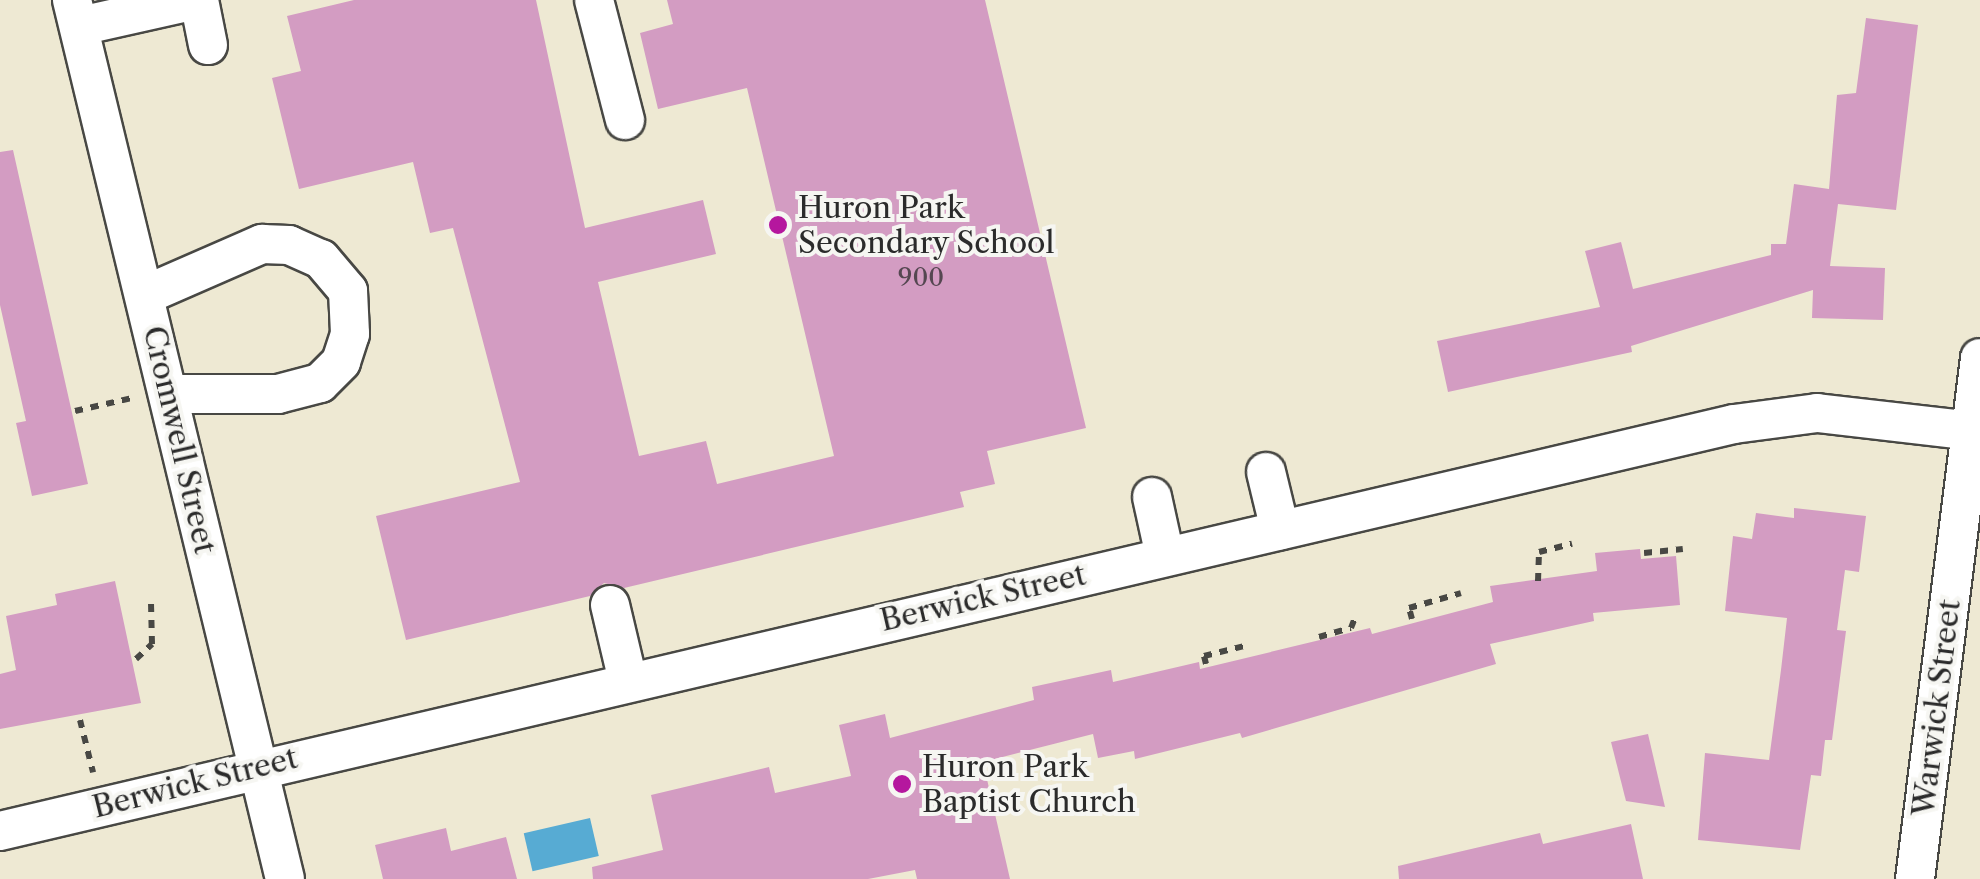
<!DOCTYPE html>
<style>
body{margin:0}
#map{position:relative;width:1980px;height:879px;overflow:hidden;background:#eee9d3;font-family:"Libre Caslon Text",serif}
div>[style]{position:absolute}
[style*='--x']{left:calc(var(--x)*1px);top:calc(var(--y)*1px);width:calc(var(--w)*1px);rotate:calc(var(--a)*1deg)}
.water>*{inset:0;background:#57abd3;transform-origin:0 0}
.building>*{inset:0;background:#d39cc2}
.path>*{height:6px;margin-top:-3px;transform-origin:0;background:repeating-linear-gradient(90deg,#484844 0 8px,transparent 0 16px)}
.roads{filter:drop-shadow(2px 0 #484844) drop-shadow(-2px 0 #484844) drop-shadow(0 2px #484844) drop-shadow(0 -2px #484844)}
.minor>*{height:38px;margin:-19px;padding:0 19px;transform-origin:19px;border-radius:19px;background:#fff}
.dots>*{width:28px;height:28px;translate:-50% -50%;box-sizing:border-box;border:5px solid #f6f6f2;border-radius:50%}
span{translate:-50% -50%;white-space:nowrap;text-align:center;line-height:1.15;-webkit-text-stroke:8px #f6f6f2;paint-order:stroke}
.number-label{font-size:25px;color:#554751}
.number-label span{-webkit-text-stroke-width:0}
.poi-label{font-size:30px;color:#2b2b2b}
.left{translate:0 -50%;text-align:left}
.street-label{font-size:30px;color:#2b2b2b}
</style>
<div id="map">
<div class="water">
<i style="left:590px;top:818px;width:39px;height:68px;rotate:77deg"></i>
</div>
<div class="building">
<i style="clip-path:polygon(354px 0,536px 0,585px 228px,703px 200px,716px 254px,598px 282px,639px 456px,706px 441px,717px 484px,834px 456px,747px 88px,658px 109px,640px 33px,673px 24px,667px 0,985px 0,1086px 428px,987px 451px,995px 484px,960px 492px,964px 507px,624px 588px,604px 583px,590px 596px,406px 640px,376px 516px,520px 482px,453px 228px,430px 233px,413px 162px,299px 189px,272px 78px,301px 71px,287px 16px)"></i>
<i style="clip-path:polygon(1866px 18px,1918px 25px,1896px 210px,1838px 204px,1830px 266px,1885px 268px,1883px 320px,1812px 318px,1813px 290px,1631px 346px,1632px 352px,1448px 392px,1437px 341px,1600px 307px,1585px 251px,1621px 242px,1633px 289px,1771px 255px,1771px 244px,1786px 244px,1794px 184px,1829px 189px,1837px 95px,1856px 93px)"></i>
<i style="clip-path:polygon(13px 150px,88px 484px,32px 496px,16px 423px,26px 421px,0 305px,0 152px)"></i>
<i style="clip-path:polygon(1794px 508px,1866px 516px,1859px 572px,1845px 570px,1837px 630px,1846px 631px,1832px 740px,1825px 740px,1821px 776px,1811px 775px,1800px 850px,1698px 840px,1705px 753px,1769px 760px,1781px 670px,1787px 618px,1725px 611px,1733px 536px,1752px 539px,1756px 513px,1794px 518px)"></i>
<i style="clip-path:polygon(1640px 549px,1641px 559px,1676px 556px,1680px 605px,1593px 613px,1594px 621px,1490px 644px,1496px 664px,1242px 738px,1240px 733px,1135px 759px,1134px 751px,1098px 758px,1093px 734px,983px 762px,1010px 879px,917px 879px,915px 870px,868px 879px,593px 879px,592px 867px,663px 850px,651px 795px,769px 767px,775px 793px,851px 776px,839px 725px,885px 714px,890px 738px,1034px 700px,1032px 687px,1111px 670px,1113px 682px,1199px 662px,1200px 669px,1370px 628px,1372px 634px,1493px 602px,1490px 586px,1597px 571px,1595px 553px)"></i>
<i style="clip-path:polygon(115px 581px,141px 703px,0 729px,0 674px,16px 670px,6px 616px,57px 605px,55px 594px)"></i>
<i style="clip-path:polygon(1648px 734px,1665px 807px,1626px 801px,1611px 742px)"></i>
<i style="clip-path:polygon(1631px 824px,1643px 879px,1399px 879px,1398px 866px,1540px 833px,1543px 844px)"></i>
<i style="clip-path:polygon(446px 828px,451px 851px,506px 837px,517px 879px,383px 879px,375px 845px)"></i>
</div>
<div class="path">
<i style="--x:75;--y:411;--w:58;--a:-12.8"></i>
<i style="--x:1644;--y:553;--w:39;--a:-6"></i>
<i style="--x:1538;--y:581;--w:29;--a:-88"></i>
<i style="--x:1539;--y:552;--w:34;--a:-14"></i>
<i style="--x:1412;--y:619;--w:11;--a:-105"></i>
<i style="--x:1409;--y:608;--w:54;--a:-16.1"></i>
<i style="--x:1319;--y:637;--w:33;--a:-16"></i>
<i style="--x:1351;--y:628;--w:9;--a:-69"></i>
<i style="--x:136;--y:659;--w:22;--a:-43"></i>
<i style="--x:152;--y:644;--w:40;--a:-91.4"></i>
<i style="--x:1206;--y:664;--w:8;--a:-104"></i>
<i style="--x:1204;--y:656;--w:41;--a:-14"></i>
<i style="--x:80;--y:720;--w:54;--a:76"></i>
</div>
<div class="roads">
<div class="minor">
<i style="--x:72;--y:0;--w:904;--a:76.38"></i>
<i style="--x:199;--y:0;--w:46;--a:78.7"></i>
<i style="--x:594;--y:0;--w:124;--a:75.5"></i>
<i style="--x:80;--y:26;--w:119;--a:-12.6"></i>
<i style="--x:145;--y:295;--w:128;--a:-23.6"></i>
<i style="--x:262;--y:244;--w:27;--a:2"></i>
<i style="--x:289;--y:245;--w:35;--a:24"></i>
<i style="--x:321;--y:259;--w:42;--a:49.8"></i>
<i style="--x:348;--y:291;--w:43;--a:87.3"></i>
<i style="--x:350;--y:334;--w:29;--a:108"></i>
<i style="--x:341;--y:362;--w:30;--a:135"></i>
<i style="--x:320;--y:383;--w:43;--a:165.3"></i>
<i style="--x:278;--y:394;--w:110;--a:180"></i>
<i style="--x:1266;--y:472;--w:60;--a:76.4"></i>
<i style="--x:1152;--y:497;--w:60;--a:77.6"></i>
<i style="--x:610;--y:605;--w:78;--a:76.7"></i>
<i style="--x:0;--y:831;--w:1781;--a:-13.21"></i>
<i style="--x:1734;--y:424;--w:84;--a:-7.5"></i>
<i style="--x:1817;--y:413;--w:156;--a:6.6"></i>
<i style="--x:1915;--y:879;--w:525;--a:-82.89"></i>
</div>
</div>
<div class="dots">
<i style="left:778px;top:225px;background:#b5179e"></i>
<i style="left:902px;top:784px;background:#b5179e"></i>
</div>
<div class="number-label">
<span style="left:921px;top:278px">900</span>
</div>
<div class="poi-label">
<span class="left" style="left:798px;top:225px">Huron Park<br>Secondary School</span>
<span class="left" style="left:922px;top:784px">Huron Park<br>Baptist Church</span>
</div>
<div class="street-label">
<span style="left:179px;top:440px;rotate:77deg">Cromwell Street</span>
<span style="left:983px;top:598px;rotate:-13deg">Berwick Street</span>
<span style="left:1937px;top:708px;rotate:-83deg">Warwick Street</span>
<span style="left:195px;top:783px;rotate:-14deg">Berwick Street</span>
</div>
</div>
